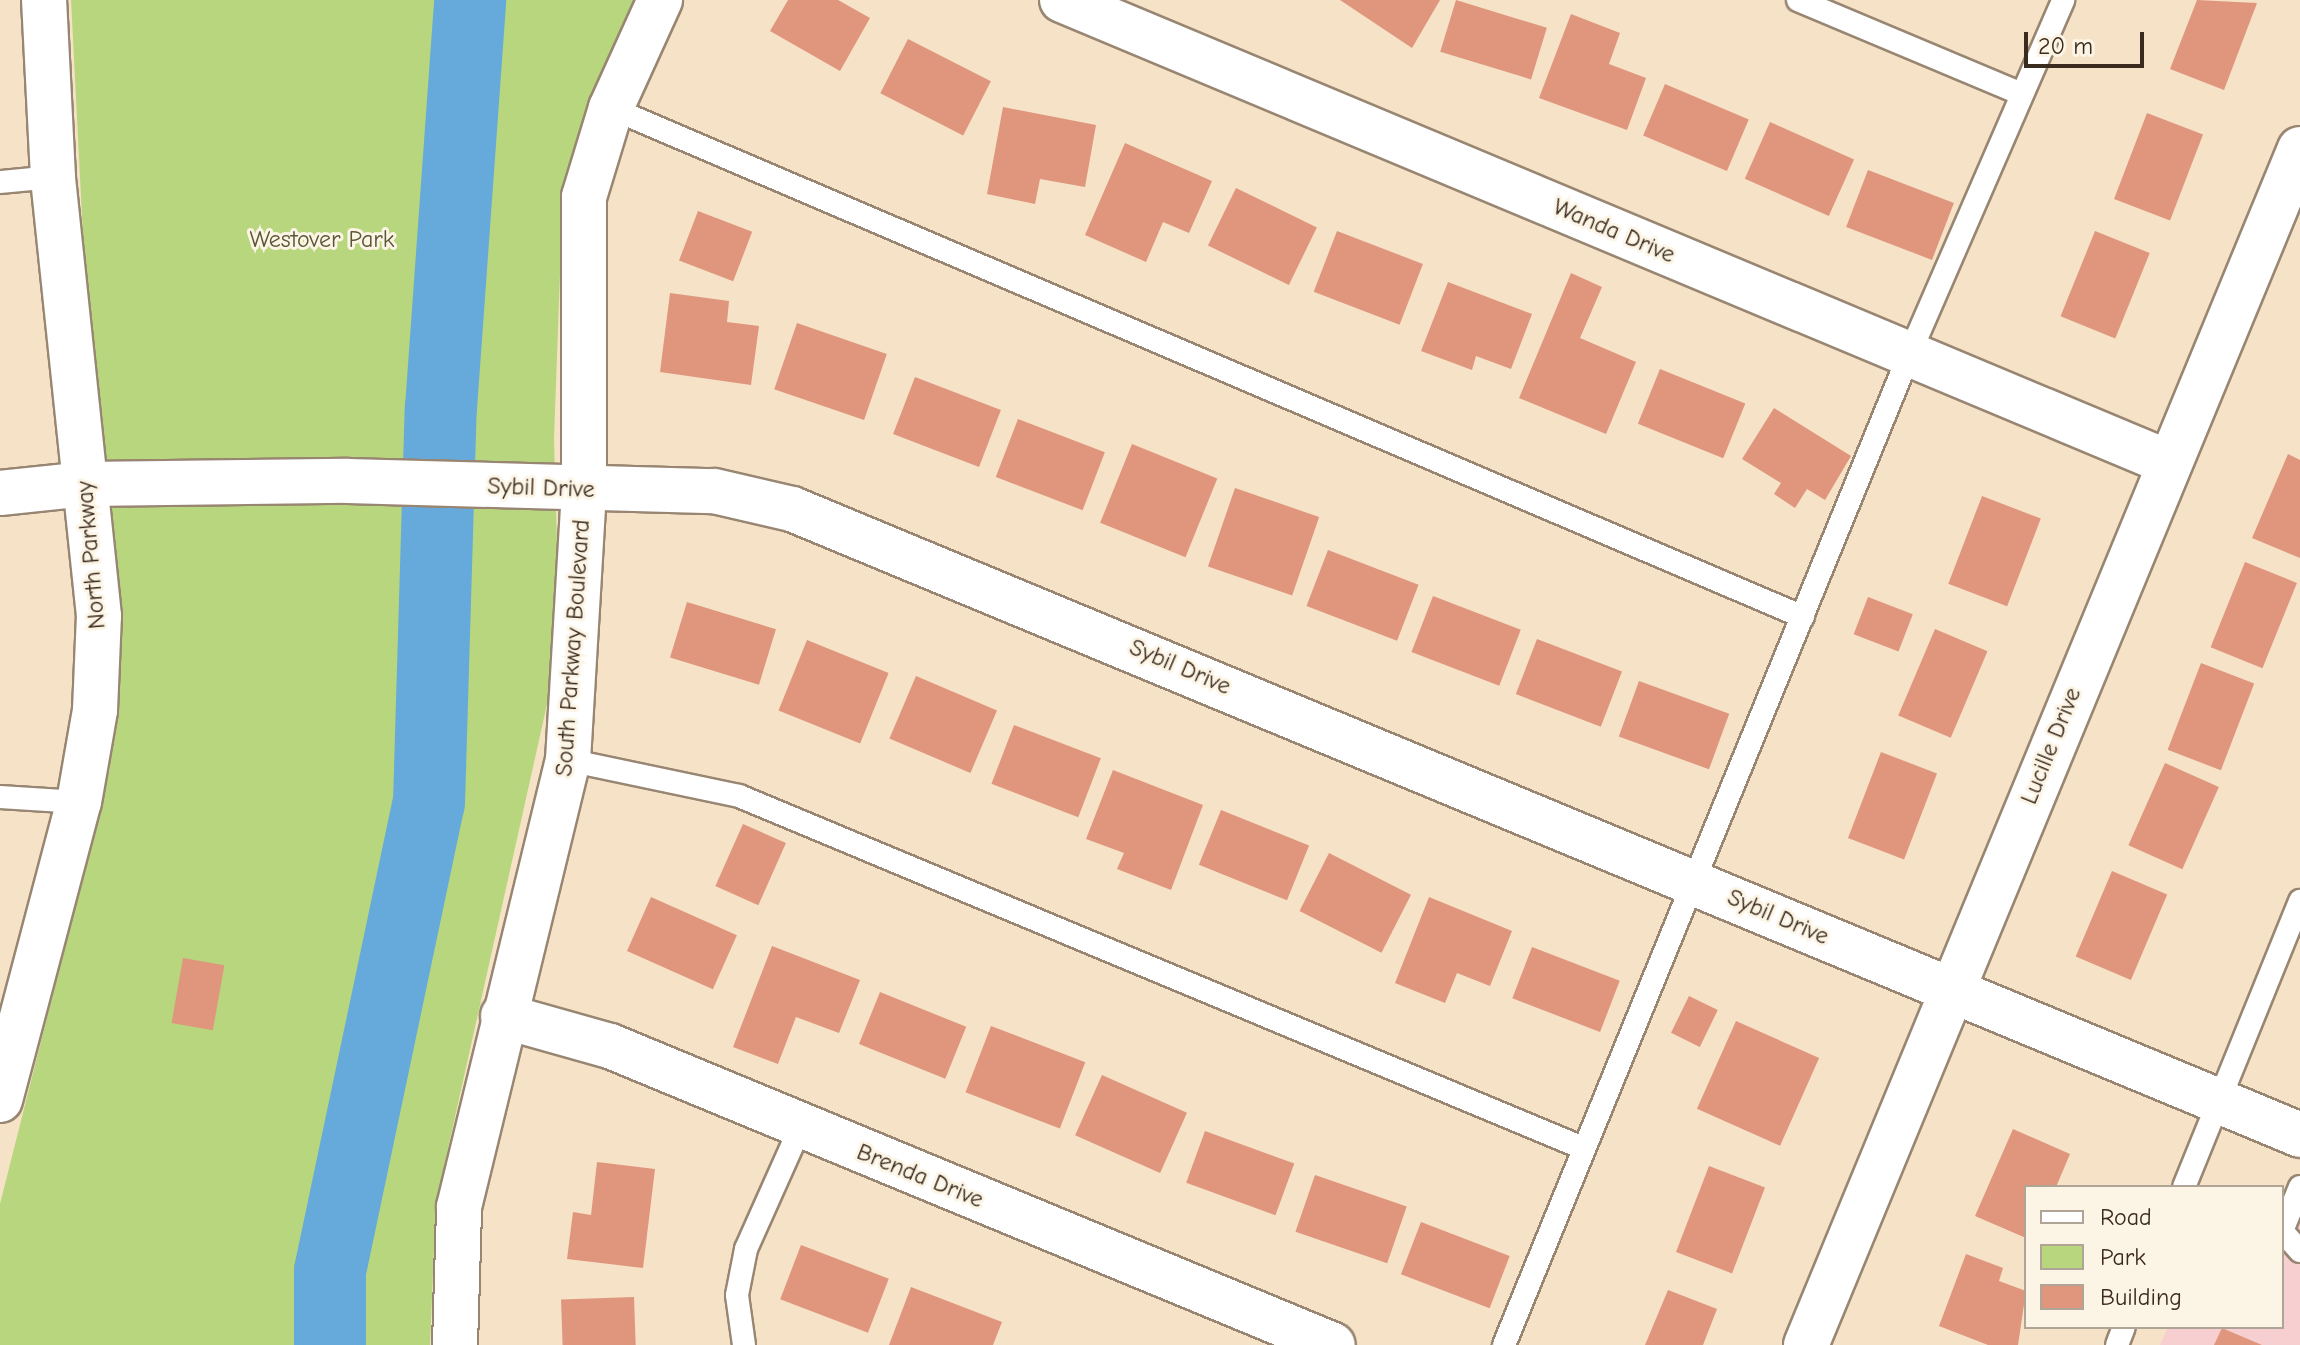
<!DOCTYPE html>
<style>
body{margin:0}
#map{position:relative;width:2300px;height:1345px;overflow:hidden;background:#f6e2c7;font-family:"Comic Neue",sans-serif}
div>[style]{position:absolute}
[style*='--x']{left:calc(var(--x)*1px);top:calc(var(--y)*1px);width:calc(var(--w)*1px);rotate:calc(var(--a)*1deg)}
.built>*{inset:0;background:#f7cfd0}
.green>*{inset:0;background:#b8d67d}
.river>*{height:72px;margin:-36px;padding:0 36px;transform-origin:36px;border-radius:36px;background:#65aada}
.building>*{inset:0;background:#df967d;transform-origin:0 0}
.roads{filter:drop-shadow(2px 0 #988672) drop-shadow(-2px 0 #988672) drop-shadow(0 2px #988672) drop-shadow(0 -2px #988672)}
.service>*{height:22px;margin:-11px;padding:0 11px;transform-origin:11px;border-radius:11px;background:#fff}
.minor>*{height:44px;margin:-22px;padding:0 22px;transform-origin:22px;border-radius:22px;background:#fff}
.tertiary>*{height:44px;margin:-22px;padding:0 22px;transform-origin:22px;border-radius:22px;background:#fff}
span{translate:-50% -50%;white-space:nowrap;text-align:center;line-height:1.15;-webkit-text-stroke:6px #fcf5e5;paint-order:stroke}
.street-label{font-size:24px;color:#3b2a1e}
.park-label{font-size:24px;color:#5a5536}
.legend{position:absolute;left:2024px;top:1185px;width:260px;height:144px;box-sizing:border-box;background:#fcf5e5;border:2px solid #afa495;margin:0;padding:10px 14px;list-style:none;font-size:24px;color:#3b2a1e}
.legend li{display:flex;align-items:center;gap:16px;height:40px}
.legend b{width:40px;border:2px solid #afa495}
.scale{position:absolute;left:2024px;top:32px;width:120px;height:36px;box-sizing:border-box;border:4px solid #3b2a1e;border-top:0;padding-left:10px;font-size:24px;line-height:28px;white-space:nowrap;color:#3b2a1e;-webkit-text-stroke:6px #fcf5e5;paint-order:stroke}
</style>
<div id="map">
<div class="built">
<i style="clip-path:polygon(2282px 1194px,2300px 1202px,2300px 1345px,2160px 1345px,2168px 1327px,2282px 1327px)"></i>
</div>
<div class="green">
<i style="clip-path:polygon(71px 0,636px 0,563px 192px,554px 439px,560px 646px,436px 1202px,430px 1345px,0 1345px,0 1204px,110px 768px)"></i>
</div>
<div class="river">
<i style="--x:330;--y:1345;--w:74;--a:-90"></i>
<i style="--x:330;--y:1271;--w:478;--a:-78.1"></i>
<i style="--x:429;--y:803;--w:395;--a:-88.3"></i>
<i style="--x:441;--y:408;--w:409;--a:-85.9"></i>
</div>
<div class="building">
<i style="clip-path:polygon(788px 0,838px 0,870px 18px,840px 71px,770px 31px)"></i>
<i style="clip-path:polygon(1340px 0,1440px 0,1412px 48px)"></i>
<i style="left:1456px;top:0;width:95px;height:54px;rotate:17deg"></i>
<i style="clip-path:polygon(2197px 0,2257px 3px,2224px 90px,2170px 69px)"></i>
<i style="clip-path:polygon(1571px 14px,1620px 33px,1609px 64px,1646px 78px,1627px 130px,1539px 98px)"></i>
<i style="left:908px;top:39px;width:93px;height:61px;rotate:27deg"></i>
<i style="left:1665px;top:84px;width:91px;height:56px;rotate:23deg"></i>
<i style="clip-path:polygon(1003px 107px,1096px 125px,1085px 187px,1040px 179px,1035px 204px,987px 194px)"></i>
<i style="left:2147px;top:113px;width:60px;height:92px;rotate:21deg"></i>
<i style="left:1770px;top:122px;width:92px;height:62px;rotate:24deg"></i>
<i style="clip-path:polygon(1125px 143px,1212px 181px,1189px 233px,1163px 222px,1146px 262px,1085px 235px)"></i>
<i style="left:1868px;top:170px;width:92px;height:61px;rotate:21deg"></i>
<i style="left:1236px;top:188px;width:90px;height:64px;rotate:26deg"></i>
<i style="left:698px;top:211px;width:58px;height:53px;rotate:21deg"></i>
<i style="left:1337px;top:231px;width:92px;height:65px;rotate:21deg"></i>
<i style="left:2095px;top:231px;width:59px;height:92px;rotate:22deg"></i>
<i style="clip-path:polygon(1571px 273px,1602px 287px,1580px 338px,1636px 362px,1606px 434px,1519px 398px)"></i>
<i style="clip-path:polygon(1448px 282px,1532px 314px,1511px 369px,1476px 356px,1472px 370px,1421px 351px)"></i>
<i style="clip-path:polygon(670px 293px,729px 301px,727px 322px,759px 326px,751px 385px,660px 372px)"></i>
<i style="left:797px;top:323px;width:95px;height:70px;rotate:19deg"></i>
<i style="left:1660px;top:369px;width:92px;height:59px;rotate:22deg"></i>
<i style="left:915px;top:377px;width:92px;height:61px;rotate:21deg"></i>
<i style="clip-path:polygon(1774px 408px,1851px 456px,1825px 500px,1807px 489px,1795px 508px,1774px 494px,1781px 483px,1742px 459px)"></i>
<i style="left:1018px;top:419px;width:93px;height:62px;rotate:21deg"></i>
<i style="left:1132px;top:444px;width:92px;height:85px;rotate:22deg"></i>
<i style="clip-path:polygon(2288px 454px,2300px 460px,2300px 558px,2252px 538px)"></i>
<i style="left:1235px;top:488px;width:89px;height:83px;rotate:19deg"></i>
<i style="left:1982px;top:496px;width:63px;height:94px;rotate:21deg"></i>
<i style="left:1328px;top:550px;width:97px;height:60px;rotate:21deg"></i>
<i style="left:2245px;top:562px;width:56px;height:92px;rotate:22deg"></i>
<i style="left:1433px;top:596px;width:94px;height:60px;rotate:21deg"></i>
<i style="left:1868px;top:597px;width:48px;height:40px;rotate:21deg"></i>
<i style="left:687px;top:602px;width:93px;height:58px;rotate:17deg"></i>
<i style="left:1935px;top:629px;width:57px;height:94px;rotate:23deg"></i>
<i style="left:1537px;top:639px;width:91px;height:59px;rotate:21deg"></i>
<i style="left:807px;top:640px;width:88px;height:76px;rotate:22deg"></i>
<i style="left:2201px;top:663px;width:57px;height:93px;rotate:21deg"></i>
<i style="left:916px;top:676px;width:88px;height:68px;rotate:23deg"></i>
<i style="left:1639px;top:681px;width:96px;height:59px;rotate:20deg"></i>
<i style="left:1014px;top:725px;width:93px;height:63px;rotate:21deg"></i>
<i style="left:1881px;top:752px;width:60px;height:92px;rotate:21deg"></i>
<i style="left:2165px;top:763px;width:59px;height:90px;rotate:24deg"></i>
<i style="clip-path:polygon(1113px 770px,1203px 805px,1171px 890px,1117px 869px,1124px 853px,1086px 839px)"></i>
<i style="left:1221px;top:810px;width:95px;height:59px;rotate:22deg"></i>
<i style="left:743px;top:824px;width:47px;height:68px;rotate:24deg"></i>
<i style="left:1329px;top:853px;width:92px;height:65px;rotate:27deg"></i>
<i style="left:2112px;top:871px;width:60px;height:93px;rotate:23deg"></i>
<i style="left:651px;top:897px;width:94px;height:59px;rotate:24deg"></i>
<i style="clip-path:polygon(1429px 897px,1512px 931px,1490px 986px,1457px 973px,1445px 1003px,1395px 983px)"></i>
<i style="clip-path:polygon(772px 946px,860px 980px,839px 1033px,796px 1017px,778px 1064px,733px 1047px)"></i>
<i style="left:1532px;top:947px;width:94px;height:55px;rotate:21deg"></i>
<i style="left:183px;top:958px;width:42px;height:66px;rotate:10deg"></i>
<i style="left:880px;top:992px;width:93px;height:56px;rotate:22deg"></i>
<i style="left:1689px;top:996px;width:32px;height:41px;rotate:26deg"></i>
<i style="left:1736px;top:1021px;width:91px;height:96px;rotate:24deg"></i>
<i style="left:991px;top:1026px;width:101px;height:71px;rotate:21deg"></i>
<i style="left:1102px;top:1075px;width:93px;height:66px;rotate:24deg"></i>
<i style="clip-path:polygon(2013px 1129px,2070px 1154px,2056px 1187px,2026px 1187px,2026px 1238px,1975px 1216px)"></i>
<i style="left:1205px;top:1131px;width:95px;height:55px;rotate:20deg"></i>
<i style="clip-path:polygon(597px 1162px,655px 1169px,643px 1268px,567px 1259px,573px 1212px,591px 1215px)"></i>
<i style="left:1709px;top:1166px;width:60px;height:92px;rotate:21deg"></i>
<i style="left:1315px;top:1175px;width:97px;height:60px;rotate:19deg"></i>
<i style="left:1421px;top:1222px;width:95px;height:56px;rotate:21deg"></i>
<i style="left:801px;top:1245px;width:94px;height:58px;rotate:21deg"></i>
<i style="clip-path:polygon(1966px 1254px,2003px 1268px,1999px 1281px,2026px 1291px,2018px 1345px,1988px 1345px,1939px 1326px)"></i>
<i style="clip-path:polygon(911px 1287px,1002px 1322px,993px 1345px,889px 1345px)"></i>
<i style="clip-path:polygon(1668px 1290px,1717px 1309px,1703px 1345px,1645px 1345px)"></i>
<i style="left:634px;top:1297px;width:48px;height:73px;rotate:88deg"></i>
<i style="clip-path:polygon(2222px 1328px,2262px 1345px,2214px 1345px)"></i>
</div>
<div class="roads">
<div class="service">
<i style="--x:1798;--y:0;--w:243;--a:22.8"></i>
<i style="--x:611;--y:108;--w:1296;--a:23.12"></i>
<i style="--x:0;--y:182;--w:53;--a:-5.4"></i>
<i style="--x:568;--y:760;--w:175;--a:11.9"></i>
<i style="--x:739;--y:796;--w:914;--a:22.64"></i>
<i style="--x:0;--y:797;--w:79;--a:3.6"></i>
<i style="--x:2184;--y:1187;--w:309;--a:-67.9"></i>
<i style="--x:2300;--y:1187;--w:48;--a:112.2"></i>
<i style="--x:2282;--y:1231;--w:27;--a:48"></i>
<i style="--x:744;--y:1345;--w:50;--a:-98"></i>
<i style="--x:737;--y:1295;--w:47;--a:-78.9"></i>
<i style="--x:746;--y:1249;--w:133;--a:-65.9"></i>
<i style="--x:1504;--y:1345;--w:1070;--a:-67.75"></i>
<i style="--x:1909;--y:355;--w:387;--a:-66.5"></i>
<i style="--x:2117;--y:1345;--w:19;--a:-69"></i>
</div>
<div class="minor">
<i style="--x:1062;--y:0;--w:1198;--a:22.69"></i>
<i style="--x:503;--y:1016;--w:111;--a:15.7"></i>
<i style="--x:610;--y:1046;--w:782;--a:22.47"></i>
<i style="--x:0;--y:1100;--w:308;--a:-75.2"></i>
<i style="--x:79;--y:802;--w:93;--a:-80.1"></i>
<i style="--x:95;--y:710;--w:94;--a:-87.6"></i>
<i style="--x:99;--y:616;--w:441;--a:-96"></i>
<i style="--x:53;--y:177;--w:177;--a:-92.9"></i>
<i style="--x:1806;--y:1345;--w:1294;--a:-67.56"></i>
</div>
<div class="tertiary">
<i style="--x:0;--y:493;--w:85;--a:-6"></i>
<i style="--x:85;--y:484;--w:263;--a:-0.7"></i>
<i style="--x:348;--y:481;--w:366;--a:1.6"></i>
<i style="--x:714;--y:491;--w:80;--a:13"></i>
<i style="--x:792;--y:509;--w:1633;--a:22.54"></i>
<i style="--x:455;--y:1345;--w:138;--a:-88.3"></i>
<i style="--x:459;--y:1207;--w:460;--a:-76.3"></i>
<i style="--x:568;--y:760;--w:270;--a:-86.6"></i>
<i style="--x:584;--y:490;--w:293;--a:-90"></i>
<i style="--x:584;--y:197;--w:93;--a:-73.1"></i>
<i style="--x:611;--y:108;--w:119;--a:-65.6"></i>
</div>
</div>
<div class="street-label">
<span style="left:1614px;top:231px;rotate:23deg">Wanda Drive</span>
<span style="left:541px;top:488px;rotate:2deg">Sybil Drive</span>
<span style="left:91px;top:555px;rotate:-95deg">North Parkway</span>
<span style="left:573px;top:648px;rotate:-86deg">South Parkway Boulevard</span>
<span style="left:1180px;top:667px;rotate:23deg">Sybil Drive</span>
<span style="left:2051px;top:746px;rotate:-68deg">Lucille Drive</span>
<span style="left:1778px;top:917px;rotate:23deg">Sybil Drive</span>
<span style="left:920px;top:1176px;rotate:22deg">Brenda Drive</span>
</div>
<div class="park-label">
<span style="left:322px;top:240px">Westover Park</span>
</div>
<ul class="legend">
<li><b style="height:10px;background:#fff"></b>Road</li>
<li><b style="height:22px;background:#b8d67d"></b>Park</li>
<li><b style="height:22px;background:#df967d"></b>Building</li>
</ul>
<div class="scale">20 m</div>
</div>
